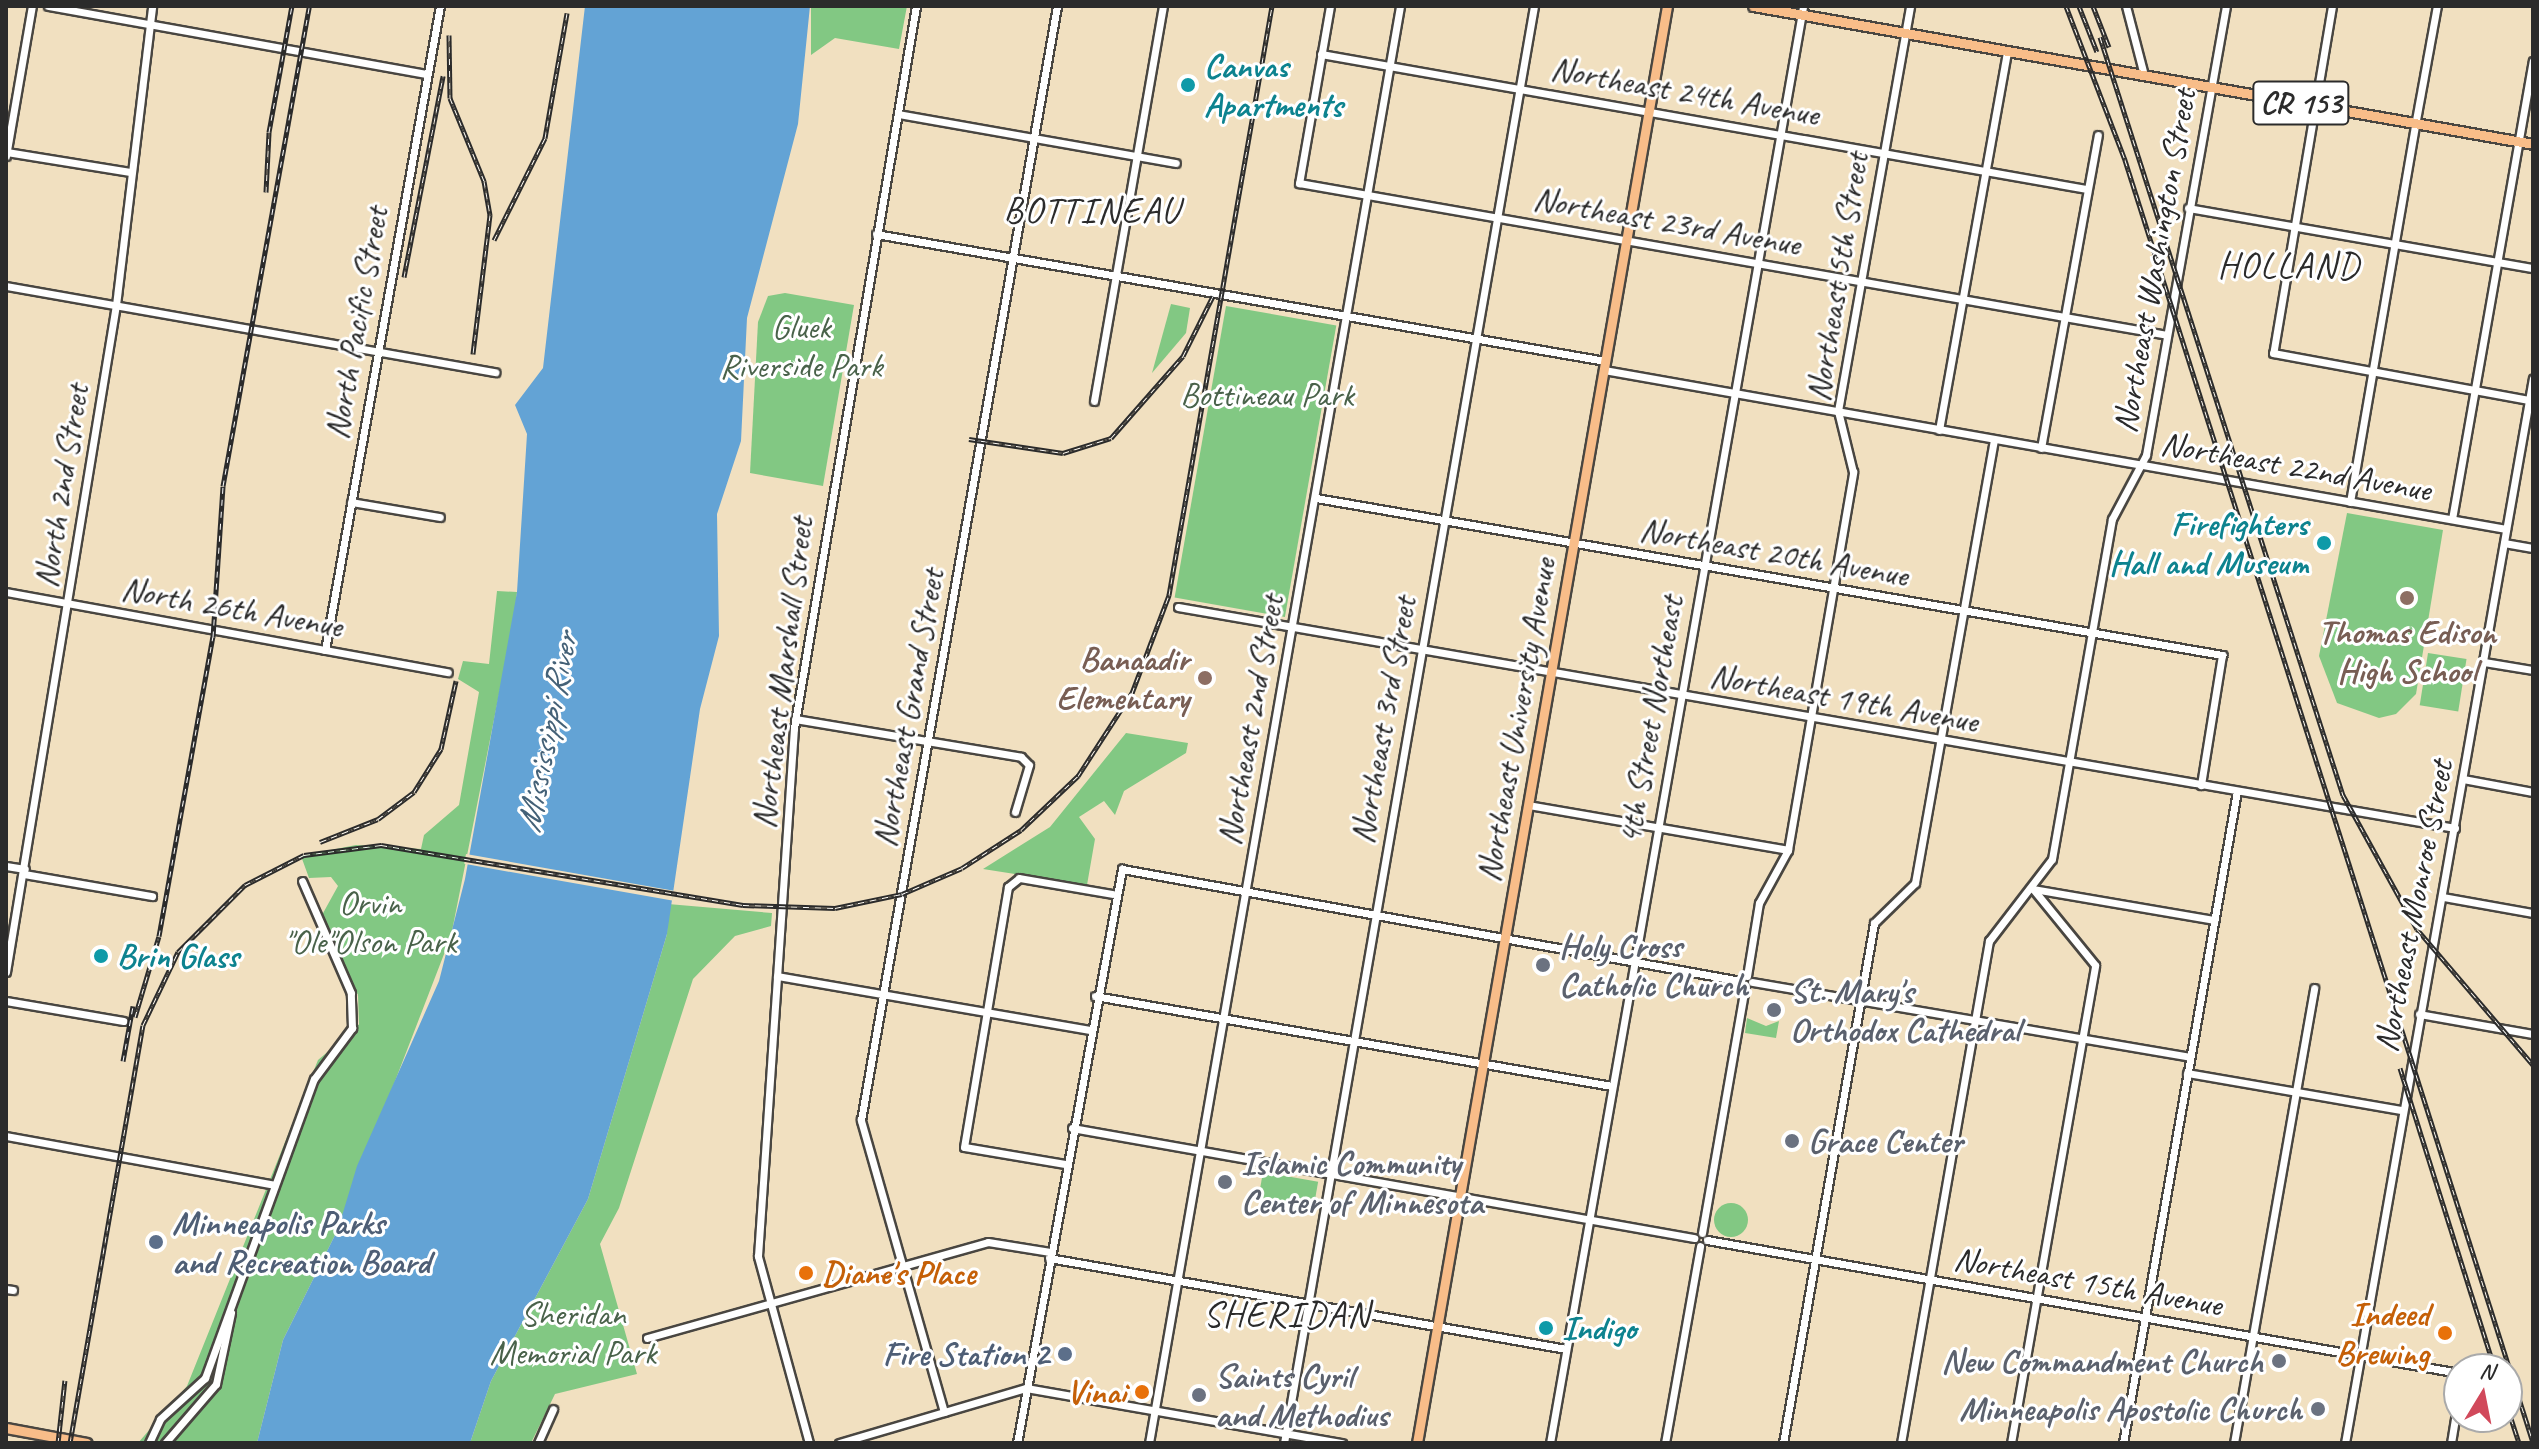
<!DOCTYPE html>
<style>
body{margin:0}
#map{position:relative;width:2539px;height:1449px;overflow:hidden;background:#f1e0c0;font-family:Caveat,sans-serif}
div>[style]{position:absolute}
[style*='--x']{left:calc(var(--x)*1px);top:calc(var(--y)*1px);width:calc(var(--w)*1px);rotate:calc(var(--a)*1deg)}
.green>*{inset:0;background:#82c883;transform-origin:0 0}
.round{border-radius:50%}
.water>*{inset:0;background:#63a3d5}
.pier>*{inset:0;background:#f1e0c0;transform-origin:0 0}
.roads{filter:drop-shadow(2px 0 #494641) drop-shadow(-2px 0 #494641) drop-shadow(0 2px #494641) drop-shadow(0 -2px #494641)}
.minor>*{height:7px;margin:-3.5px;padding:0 3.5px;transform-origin:3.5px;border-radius:3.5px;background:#fff}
.major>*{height:9px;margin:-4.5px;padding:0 4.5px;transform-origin:4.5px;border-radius:4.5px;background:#f8bd89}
.rail>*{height:5px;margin-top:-2.5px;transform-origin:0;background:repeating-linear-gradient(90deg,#fff 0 6px,#2b2b2b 0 12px);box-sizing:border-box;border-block:2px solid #2b2b2b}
.dots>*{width:22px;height:22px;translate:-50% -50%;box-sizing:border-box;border:4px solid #fff;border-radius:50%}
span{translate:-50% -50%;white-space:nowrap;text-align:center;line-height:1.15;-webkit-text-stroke:6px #fff;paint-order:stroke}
.shield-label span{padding:2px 6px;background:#fff;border:2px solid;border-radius:6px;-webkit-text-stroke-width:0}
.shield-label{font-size:32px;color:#2b2b2b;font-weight:700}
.culture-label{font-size:34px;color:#0d838f;font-weight:700}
.left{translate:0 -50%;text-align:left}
.right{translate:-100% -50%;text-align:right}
.street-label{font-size:34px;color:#2b2b2b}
.park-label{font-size:34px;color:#49624a}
.education-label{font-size:34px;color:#785e54;font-weight:700}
.worship-label{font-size:34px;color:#5b616d;font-weight:700}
.service-label{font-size:34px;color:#4e5e75;font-weight:700}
.food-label{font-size:34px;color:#c56008;font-weight:700}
.neighbourhood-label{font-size:36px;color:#2b2b2b;letter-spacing:2px}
.water-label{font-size:36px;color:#446177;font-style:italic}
.frame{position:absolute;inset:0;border:8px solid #2b2b2b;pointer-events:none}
.north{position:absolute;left:2443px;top:1353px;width:80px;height:80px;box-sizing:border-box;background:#fff;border:2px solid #aaa;border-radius:50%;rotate:10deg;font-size:22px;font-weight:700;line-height:32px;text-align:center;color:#2b2b2b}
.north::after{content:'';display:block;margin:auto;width:28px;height:36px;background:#d1495b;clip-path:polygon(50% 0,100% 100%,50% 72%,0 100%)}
</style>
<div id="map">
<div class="green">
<i style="clip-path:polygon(811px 6px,907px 6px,899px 49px,835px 38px,811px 55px)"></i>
<i style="clip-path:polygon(785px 293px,854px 305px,823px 486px,750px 473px,758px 322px,768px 296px)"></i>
<i style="clip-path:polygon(1171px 304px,1190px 308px,1186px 333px,1152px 373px)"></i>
<i style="left:1226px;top:306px;width:112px;height:296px;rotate:10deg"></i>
<i style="clip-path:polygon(2347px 513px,2443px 530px,2416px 694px,2396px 714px,2379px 718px,2337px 703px,2319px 656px)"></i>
<i style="clip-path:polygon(497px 591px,517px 592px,514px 619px,451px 936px,338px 1229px,283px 1340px,257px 1443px,138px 1443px,187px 1386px,318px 1060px,331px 1049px,338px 1055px,359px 1024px,358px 995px,322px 915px,338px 886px,331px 877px,309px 878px,301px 856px,356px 845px,421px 849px,424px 835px,459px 805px,479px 692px,458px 679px,463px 661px,489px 664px)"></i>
<i style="left:2428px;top:653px;width:39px;height:53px;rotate:9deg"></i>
<i style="clip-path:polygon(1126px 733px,1188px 743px,1186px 753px,1124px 791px,1115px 815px,1104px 801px,1079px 817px,1095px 839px,1087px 885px,983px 869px,1050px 827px)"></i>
<i style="clip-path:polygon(668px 904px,772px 913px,771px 926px,735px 936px,693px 979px,619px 1208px,600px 1244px,637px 1374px,555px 1394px,531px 1443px,470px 1443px,491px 1381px,588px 1199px,667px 934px)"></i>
<i style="clip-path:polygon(1747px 1018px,1766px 1026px,1779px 1021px,1776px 1038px,1745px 1033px)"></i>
<i style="left:1263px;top:1172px;width:56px;height:27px;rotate:10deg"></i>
<i class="round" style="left:1714px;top:1203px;width:34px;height:34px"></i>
</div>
<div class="water">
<i style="clip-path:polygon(585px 6px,810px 6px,798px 124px,747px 318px,741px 441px,717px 514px,719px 636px,700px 709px,667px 934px,588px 1199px,491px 1381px,470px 1443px,257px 1443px,283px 1340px,338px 1229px,357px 1166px,439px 981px,465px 879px,517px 592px,527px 434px,515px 405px,543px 368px)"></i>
</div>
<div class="pier">
<i style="left:466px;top:854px;width:211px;height:10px;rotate:10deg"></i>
</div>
<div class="roads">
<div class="minor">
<i style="--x:48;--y:6;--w:385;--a:10.2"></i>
<i style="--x:1330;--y:6;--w:180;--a:99.9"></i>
<i style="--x:1299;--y:183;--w:881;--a:9.93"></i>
<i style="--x:2126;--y:6;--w:71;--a:75.4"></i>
<i style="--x:2332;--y:6;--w:352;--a:99.6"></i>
<i style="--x:2273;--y:353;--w:260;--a:10.4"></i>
<i style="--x:1321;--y:54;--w:778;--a:10"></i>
<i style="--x:898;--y:114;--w:282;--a:10"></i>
<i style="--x:2416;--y:120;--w:116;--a:-79.6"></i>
<i style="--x:7;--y:152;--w:126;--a:9.2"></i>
<i style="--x:6;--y:156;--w:152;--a:-80.2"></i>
<i style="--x:2188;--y:208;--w:350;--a:9.9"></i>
<i style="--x:876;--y:234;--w:740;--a:9.88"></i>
<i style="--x:6;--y:286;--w:497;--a:10"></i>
<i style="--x:1604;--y:370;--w:916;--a:10"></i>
<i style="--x:1094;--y:401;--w:401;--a:-80.1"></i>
<i style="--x:1939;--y:430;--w:384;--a:-79.8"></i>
<i style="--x:2041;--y:448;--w:318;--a:-79.7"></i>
<i style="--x:1316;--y:498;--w:920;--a:9.83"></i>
<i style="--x:2222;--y:655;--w:132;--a:99.2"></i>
<i style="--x:351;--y:502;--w:90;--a:9.6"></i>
<i style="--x:2350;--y:502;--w:381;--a:-80.2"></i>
<i style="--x:2452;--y:519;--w:465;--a:-80"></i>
<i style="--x:2504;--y:543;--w:29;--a:10"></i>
<i style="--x:6;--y:592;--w:449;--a:10.3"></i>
<i style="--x:1178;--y:607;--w:1296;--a:9.82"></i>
<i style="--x:325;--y:650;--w:654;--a:-79.88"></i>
<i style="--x:2484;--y:662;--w:50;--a:9.3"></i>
<i style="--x:795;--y:719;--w:229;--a:9.5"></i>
<i style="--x:1021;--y:757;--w:11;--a:45"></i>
<i style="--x:1029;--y:765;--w:49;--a:106.6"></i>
<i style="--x:2463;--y:779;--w:71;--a:10.5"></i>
<i style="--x:1528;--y:805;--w:264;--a:9.8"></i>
<i style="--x:6;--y:866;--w:19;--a:9"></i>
<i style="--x:24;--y:874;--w:130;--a:9.8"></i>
<i style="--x:2033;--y:889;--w:184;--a:9.7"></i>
<i style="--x:2443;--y:897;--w:91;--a:10.1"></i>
<i style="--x:6;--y:972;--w:676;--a:-80.64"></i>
<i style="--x:116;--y:305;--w:301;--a:-83.1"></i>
<i style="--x:777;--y:976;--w:317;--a:9.8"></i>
<i style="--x:1747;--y:976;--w:74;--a:-80.7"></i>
<i style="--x:1759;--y:903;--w:60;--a:-61.3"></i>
<i style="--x:1788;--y:850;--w:384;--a:-80.2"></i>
<i style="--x:1853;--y:472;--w:63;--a:-103.8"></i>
<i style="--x:1838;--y:411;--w:411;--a:-79.9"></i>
<i style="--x:1752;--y:982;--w:444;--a:9.7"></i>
<i style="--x:1095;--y:996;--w:525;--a:9.88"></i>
<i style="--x:6;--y:1001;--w:119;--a:9.7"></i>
<i style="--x:2419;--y:1014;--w:116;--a:10"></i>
<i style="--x:2187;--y:1073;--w:218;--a:9.8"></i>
<i style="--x:1072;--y:1128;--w:632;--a:10.03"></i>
<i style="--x:6;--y:1136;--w:273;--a:10.3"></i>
<i style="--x:1065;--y:1164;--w:102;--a:-170.4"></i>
<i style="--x:964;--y:1147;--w:264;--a:-80.4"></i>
<i style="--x:1008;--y:887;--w:14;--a:-39"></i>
<i style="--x:1019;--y:878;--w:95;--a:9.7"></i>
<i style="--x:1702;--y:1233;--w:250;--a:-80.1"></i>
<i style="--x:1707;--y:1240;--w:764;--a:10.03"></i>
<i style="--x:1049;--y:1258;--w:525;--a:9.98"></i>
<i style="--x:6;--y:1289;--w:7;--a:8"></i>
<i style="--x:647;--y:1338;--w:354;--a:-15.7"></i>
<i style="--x:988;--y:1242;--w:63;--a:9.2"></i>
<i style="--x:944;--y:1412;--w:304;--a:-105.9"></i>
<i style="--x:861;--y:1120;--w:1131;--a:-80.02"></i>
<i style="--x:149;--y:1443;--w:26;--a:-65"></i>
<i style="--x:160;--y:1419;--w:61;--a:-42.3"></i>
<i style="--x:205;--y:1378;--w:318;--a:-70"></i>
<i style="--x:314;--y:1079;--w:64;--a:-53.3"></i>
<i style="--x:352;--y:1028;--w:35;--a:-92"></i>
<i style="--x:351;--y:993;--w:122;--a:-113.6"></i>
<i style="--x:165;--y:1443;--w:78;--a:-49.2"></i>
<i style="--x:216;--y:1384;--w:73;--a:-78.1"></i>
<i style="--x:538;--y:1443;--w:37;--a:-66"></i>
<i style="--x:809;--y:1443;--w:194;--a:-105.3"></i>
<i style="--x:758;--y:1256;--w:529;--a:-86.1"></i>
<i style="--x:794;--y:728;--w:732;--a:-80.41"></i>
<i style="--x:839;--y:1443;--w:195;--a:-16.4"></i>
<i style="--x:1026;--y:1388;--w:321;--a:9.9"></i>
<i style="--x:1017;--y:1443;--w:584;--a:-79.63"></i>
<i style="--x:1122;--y:869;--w:629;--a:10.26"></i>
<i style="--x:1149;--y:1443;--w:1459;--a:-80.09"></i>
<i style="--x:1284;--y:1443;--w:1459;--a:-80.13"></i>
<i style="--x:1550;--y:1443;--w:1459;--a:-80.01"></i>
<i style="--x:1665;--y:1443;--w:200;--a:-79.9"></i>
<i style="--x:1783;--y:1443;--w:528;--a:-80.07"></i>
<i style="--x:1874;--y:923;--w:57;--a:-44.3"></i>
<i style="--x:1915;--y:883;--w:450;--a:-79.9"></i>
<i style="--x:1901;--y:1443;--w:510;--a:-80.06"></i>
<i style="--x:1989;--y:941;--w:103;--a:-52.5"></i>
<i style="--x:2052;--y:859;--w:345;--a:-80"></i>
<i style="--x:2112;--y:519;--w:72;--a:-62"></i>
<i style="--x:2146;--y:455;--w:456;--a:-79.9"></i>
<i style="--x:2011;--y:1443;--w:485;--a:-80"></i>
<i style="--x:2095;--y:965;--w:98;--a:-129.2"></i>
<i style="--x:2123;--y:1443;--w:662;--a:-80.08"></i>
<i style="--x:2234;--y:1443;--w:462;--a:-80"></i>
<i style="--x:2345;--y:1443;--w:1081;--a:-79.99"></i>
<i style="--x:2451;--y:1443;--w:50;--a:-80.7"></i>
</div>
<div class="major">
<i style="--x:1753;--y:6;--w:792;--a:10.03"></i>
<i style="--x:6;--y:1428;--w:82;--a:10.5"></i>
<i style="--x:1417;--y:1443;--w:1459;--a:-80.13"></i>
</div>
</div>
<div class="rail">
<i style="--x:2066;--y:6;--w:165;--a:69"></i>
<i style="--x:2125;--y:160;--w:1345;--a:72.35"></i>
<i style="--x:2079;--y:6;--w:49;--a:68.6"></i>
<i style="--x:2093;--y:6;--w:44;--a:68.7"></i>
<i style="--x:449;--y:35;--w:63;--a:89.1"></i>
<i style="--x:450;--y:98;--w:90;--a:67.7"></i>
<i style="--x:484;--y:181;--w:35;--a:80"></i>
<i style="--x:490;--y:215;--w:140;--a:97"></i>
<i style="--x:2100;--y:37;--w:796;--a:72.23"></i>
<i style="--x:2343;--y:795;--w:153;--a:61.1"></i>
<i style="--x:2417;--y:929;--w:179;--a:49.5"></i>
<i style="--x:266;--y:192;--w:60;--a:-87.1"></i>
<i style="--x:269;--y:132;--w:128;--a:-79.7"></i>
<i style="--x:494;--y:240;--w:114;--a:-63.4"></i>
<i style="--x:545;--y:138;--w:127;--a:-80"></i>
<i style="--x:404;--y:277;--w:205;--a:-79"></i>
<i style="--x:969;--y:439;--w:95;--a:8.5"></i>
<i style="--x:1063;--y:453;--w:50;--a:-17.4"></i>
<i style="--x:1111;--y:438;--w:109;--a:-48.7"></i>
<i style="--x:1183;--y:356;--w:67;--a:-63.4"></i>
<i style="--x:320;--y:842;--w:62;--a:-21.6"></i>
<i style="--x:378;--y:819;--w:45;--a:-36.9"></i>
<i style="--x:414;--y:792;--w:51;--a:-57.9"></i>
<i style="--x:441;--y:749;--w:70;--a:-77.6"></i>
<i style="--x:135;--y:1017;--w:84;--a:-73.5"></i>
<i style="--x:159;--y:936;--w:304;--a:-79.8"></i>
<i style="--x:213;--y:637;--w:151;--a:-86.2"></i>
<i style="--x:223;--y:486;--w:488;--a:-79.8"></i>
<i style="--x:123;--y:1061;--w:56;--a:-79.7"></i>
<i style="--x:2400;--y:1068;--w:316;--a:72.5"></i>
<i style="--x:2507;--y:1406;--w:39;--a:72"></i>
<i style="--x:58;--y:1443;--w:63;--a:-83.7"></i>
<i style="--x:70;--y:1443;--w:424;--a:-80.1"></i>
<i style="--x:143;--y:1025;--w:81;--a:-64.4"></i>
<i style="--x:178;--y:952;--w:95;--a:-45"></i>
<i style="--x:245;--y:885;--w:66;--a:-27"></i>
<i style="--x:304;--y:855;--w:78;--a:-7.4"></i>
<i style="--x:381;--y:845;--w:367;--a:9.4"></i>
<i style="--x:743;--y:905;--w:92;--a:1.9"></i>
<i style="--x:835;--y:908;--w:68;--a:-11.8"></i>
<i style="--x:902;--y:894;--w:65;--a:-23.4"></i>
<i style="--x:962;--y:868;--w:70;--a:-32.8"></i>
<i style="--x:1021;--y:830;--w:79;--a:-43.5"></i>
<i style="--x:1078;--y:776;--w:99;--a:-57"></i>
<i style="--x:1132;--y:693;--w:105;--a:-69.3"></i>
<i style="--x:1169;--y:595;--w:598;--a:-80.08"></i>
</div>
<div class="dots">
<i style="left:1188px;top:85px;background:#0f9aa8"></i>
<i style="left:2324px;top:543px;background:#0f9aa8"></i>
<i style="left:2407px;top:598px;background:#8d6e63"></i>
<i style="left:1205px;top:678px;background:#8d6e63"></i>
<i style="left:101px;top:956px;background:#0f9aa8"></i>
<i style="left:1543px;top:965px;background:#6b7280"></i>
<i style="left:1774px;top:1010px;background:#6b7280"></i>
<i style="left:1792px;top:1141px;background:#6b7280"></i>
<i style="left:1225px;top:1182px;background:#6b7280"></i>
<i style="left:156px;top:1242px;background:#5c6f8a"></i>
<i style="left:806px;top:1273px;background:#e8710a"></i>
<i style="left:1546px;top:1328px;background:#0f9aa8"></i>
<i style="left:2445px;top:1333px;background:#e8710a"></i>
<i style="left:1065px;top:1354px;background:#5c6f8a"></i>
<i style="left:2279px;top:1361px;background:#6b7280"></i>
<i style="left:1142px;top:1392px;background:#e8710a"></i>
<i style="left:1199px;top:1395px;background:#6b7280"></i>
<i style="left:2318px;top:1409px;background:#6b7280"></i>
</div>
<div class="shield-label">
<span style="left:2301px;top:103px">CR 153</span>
</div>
<div class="culture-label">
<span class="left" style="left:1204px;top:85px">Canvas<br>Apartments</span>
<span class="right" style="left:2308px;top:543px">Firefighters<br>Hall and Museum</span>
<span class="left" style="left:117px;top:956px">Brin Glass</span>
<span class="left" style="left:1562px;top:1328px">Indigo</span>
</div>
<div class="street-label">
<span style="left:1685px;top:91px;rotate:10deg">Northeast 24th Avenue</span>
<span style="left:1667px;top:221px;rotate:10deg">Northeast 23rd Avenue</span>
<span style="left:2154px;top:261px;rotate:-80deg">Northeast Washington Street</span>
<span style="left:1837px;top:277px;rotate:-81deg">Northeast 5th Street</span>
<span style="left:356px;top:323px;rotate:-80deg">North Pacific Street</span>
<span style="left:2296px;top:466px;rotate:10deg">Northeast 22nd Avenue</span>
<span style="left:61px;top:486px;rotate:-81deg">North 2nd Street</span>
<span style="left:1774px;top:552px;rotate:10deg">Northeast 20th Avenue</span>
<span style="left:232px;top:607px;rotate:10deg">North 26th Avenue</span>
<span style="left:782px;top:673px;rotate:-83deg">Northeast Marshall Street</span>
<span style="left:1844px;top:698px;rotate:10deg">Northeast 19th Avenue</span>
<span style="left:908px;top:708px;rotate:-80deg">Northeast Grand Street</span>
<span style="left:1250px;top:720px;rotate:-80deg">Northeast 2nd Street</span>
<span style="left:1383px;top:720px;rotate:-80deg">Northeast 3rd Street</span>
<span style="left:1516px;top:720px;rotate:-80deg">Northeast University Avenue</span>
<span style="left:1650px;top:720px;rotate:-80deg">4th Street Northeast</span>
<span style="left:2413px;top:906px;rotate:-79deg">Northeast Monroe Street</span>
<span style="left:2088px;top:1281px;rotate:10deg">Northeast 15th Avenue</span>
</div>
<div class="park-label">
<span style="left:801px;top:346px">Gluek<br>Riverside Park</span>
<span style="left:1267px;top:395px">Bottineau Park</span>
<span style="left:370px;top:922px">Orvin<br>"Ole"Olson Park</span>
<span style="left:573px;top:1333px">Sheridan<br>Memorial Park</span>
</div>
<div class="education-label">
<span style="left:2407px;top:651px">Thomas Edison<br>High School</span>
<span class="right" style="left:1189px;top:678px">Banaadir<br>Elementary</span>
</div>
<div class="worship-label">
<span class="left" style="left:1559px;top:965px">Holy Cross<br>Catholic Church</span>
<span class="left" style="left:1790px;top:1010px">St. Mary's<br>Orthodox Cathedral</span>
<span class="left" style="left:1808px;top:1141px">Grace Center</span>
<span class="left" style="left:1241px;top:1182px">Islamic Community<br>Center of Minnesota</span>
<span class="right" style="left:2263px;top:1361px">New Commandment Church</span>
<span class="left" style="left:1215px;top:1395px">Saints Cyril<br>and Methodius</span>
<span class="right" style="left:2302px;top:1409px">Minneapolis Apostolic Church</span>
</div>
<div class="service-label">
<span class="left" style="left:172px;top:1242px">Minneapolis Parks<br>and Recreation Board</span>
<span class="right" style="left:1049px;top:1354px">Fire Station 2</span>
</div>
<div class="food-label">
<span class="left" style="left:822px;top:1273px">Diane's Place</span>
<span class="right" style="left:2429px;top:1333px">Indeed<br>Brewing</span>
<span class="right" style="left:1126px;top:1392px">Vinai</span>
</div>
<div class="neighbourhood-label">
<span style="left:1092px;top:211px">BOTTINEAU</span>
<span style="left:2289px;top:266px">HOLLAND</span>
<span style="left:1287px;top:1315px">SHERIDAN</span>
</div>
<div class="water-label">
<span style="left:547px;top:733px;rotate:-79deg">Mississippi River</span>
</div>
<div class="frame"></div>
<div class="north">N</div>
</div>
